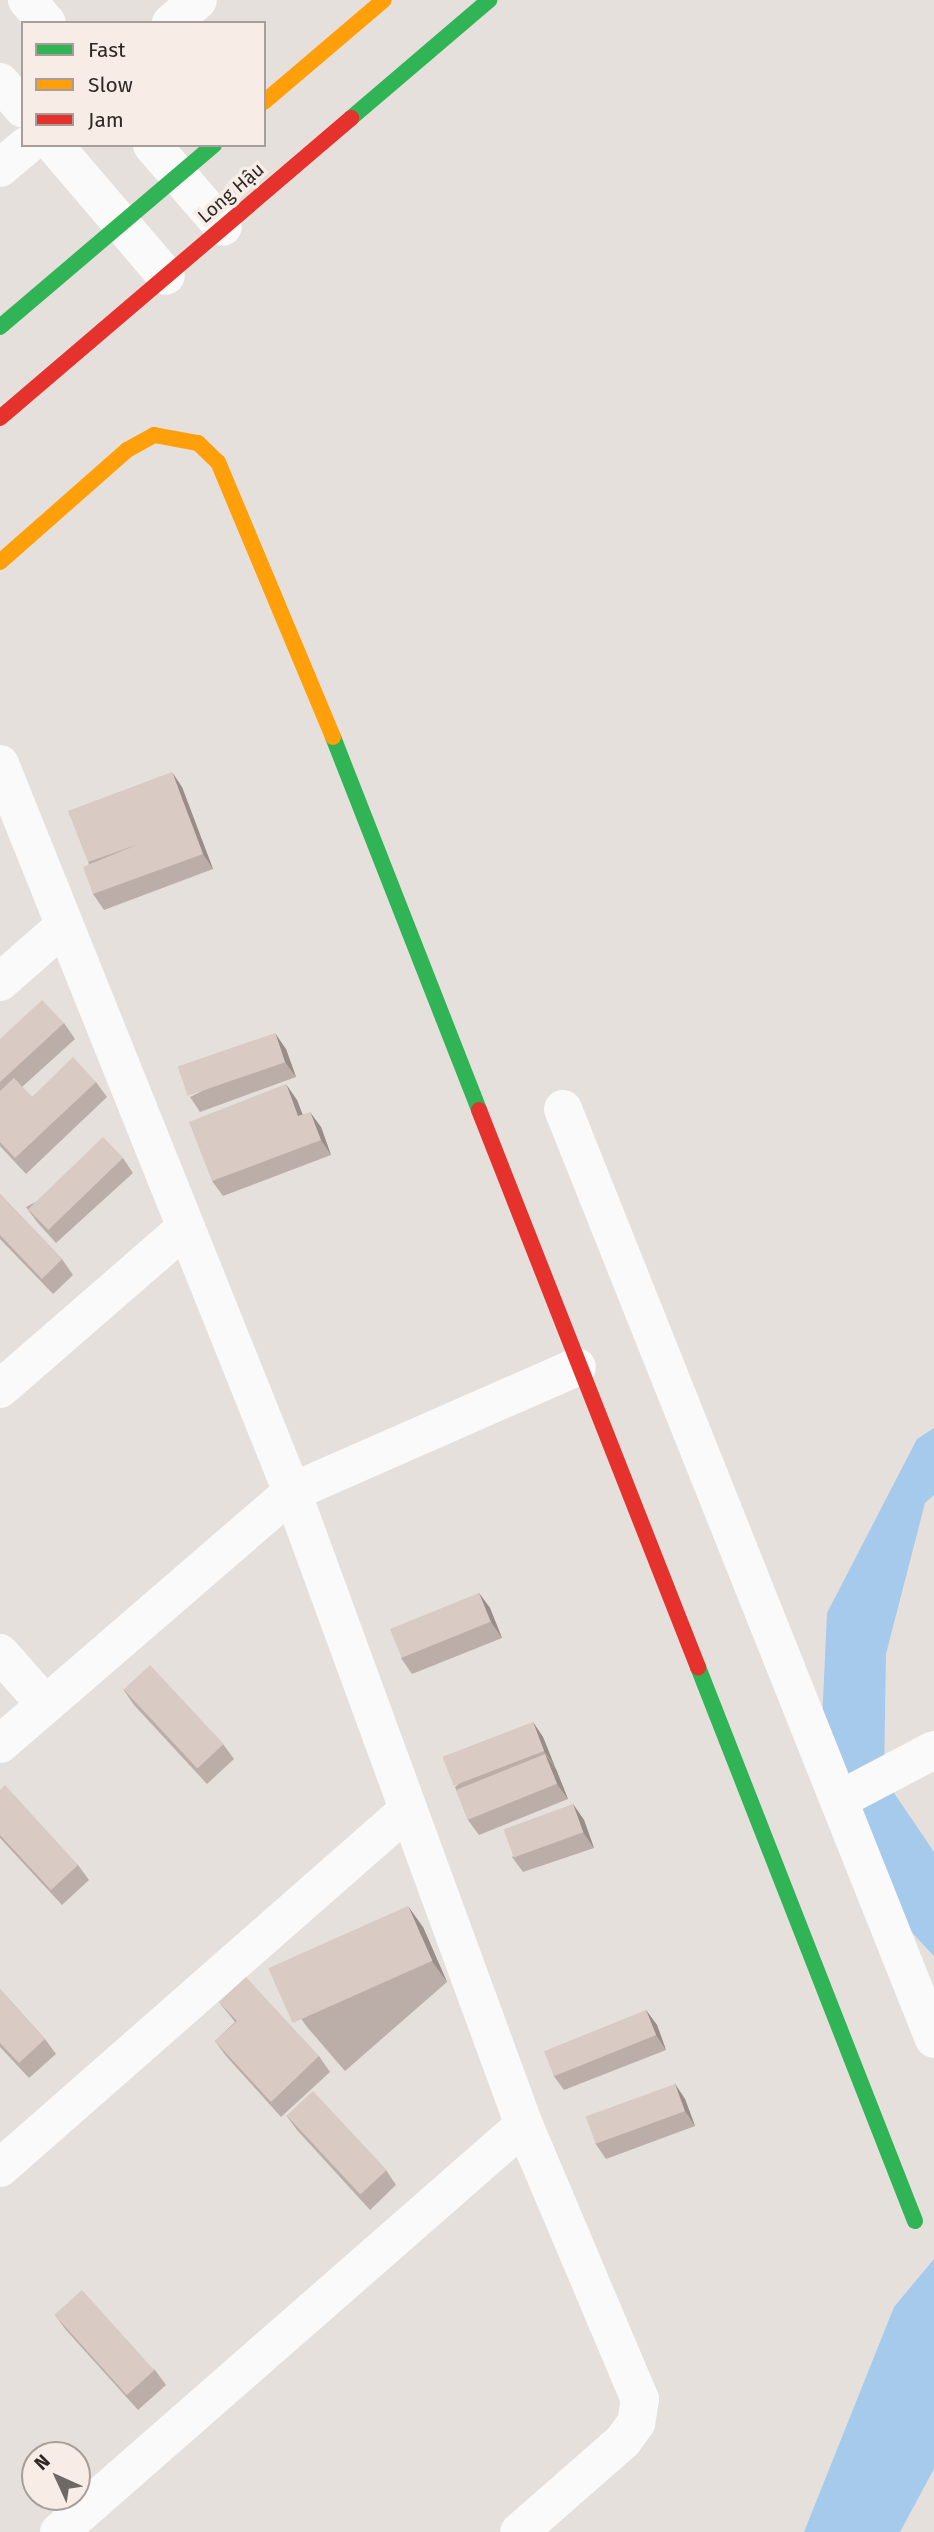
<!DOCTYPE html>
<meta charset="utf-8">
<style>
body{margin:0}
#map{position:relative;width:934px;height:2532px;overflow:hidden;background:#e6e0dd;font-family:"Fira Sans",sans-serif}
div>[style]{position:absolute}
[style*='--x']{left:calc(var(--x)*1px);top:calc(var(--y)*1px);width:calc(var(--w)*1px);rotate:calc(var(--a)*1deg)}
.water>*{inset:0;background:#a6caec}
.street>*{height:38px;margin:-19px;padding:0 19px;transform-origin:19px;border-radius:19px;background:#fbfafa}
.fast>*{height:16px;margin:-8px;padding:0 8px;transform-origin:8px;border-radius:8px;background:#30b455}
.slow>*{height:16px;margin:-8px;padding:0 8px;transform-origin:8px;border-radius:8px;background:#ff9f0a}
.jam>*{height:16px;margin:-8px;padding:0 8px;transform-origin:8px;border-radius:8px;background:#e5322d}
.wall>*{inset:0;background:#bbaea8}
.shaded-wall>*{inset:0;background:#988d88}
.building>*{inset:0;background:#d9cac3;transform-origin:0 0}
span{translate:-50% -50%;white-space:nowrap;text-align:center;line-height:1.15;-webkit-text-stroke:7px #f7ece6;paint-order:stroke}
.street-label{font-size:19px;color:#2d2927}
.legend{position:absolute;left:21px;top:21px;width:245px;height:126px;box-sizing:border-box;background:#f7ece6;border:2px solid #a69e9a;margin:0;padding:9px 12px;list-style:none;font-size:21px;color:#2d2927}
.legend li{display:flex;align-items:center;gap:14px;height:35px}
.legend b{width:35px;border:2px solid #a69e9a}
.north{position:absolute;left:21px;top:2441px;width:70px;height:70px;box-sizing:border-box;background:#f7ece6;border:2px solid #a69e9a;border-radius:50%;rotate:315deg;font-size:19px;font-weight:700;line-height:28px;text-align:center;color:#2d2927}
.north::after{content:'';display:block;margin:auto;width:24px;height:32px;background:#6e6967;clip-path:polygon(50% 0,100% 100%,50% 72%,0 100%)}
</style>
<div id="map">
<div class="water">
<i style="clip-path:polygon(934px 1428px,934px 1495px,925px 1503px,886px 1654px,884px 1778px,934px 1852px,934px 1956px,901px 1921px,820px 1764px,827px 1613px,917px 1439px)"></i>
<i style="clip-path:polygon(934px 2259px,934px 2469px,900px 2532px,804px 2532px,894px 2307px)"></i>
</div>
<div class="street">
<i style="--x:27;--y:0;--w:30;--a:49"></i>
<i style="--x:171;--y:23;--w:35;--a:-40"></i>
<i style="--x:0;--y:82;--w:35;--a:49"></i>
<i style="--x:54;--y:145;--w:172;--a:49.5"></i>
<i style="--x:152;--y:145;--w:108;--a:49.1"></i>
<i style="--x:0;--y:168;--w:35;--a:-40"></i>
<i style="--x:0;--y:764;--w:784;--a:68.14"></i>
<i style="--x:292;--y:1492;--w:674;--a:69.87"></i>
<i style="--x:524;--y:2125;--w:298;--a:67.1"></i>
<i style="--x:640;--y:2399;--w:24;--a:99"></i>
<i style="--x:636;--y:2423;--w:22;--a:126"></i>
<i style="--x:623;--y:2441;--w:138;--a:138.8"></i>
<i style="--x:0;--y:982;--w:85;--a:-41.2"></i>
<i style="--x:563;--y:1109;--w:1001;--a:68.25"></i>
<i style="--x:0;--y:1389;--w:241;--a:-41"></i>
<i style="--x:0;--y:1653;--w:68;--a:48.6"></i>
<i style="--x:0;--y:1744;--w:386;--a:-40.8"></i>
<i style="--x:292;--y:1492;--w:311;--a:-23.7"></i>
<i style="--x:839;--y:1800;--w:107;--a:-27.8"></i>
<i style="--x:0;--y:2168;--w:543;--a:-41.27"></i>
<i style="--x:59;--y:2532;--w:618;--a:-41.19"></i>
</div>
<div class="fast">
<i style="--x:351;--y:118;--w:182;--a:-40.5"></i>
<i style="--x:0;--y:327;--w:281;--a:-40.4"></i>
<i style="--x:333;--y:737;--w:401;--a:68.6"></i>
<i style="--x:698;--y:1667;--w:595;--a:68.61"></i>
</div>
<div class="slow">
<i style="--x:264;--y:102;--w:157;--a:-40.4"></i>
<i style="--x:0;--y:562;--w:169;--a:-41.4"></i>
<i style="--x:127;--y:450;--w:31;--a:-29"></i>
<i style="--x:154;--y:435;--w:45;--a:10.3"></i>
<i style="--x:198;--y:443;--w:28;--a:44"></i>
<i style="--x:218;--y:462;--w:298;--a:67.3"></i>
</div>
<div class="jam">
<i style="--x:0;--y:418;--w:462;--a:-40.5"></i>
<i style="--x:479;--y:1110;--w:599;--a:68.54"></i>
</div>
<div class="wall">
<i style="clip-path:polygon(182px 787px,213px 869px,104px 910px,93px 894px,89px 864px,88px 862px)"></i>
<i style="clip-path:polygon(64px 1023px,75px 1039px,22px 1087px,32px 1097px,96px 1082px,107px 1097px,26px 1174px,0 1146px,0 1039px)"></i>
<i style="clip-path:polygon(286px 1049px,296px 1077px,200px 1112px,190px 1097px)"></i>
<i style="clip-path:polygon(297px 1100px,302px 1114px,321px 1127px,331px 1155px,223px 1196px,212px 1181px)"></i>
<i style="clip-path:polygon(123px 1158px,133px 1173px,56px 1243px,37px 1222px,26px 1207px)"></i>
<i style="clip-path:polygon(0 1194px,62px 1259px,73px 1275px,53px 1294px,0 1239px)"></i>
<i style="clip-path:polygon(479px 1593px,490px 1608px,502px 1638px,412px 1674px,401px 1658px)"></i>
<i style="clip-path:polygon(123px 1689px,223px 1744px,234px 1759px,207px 1784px,134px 1705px)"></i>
<i style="clip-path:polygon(533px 1722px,543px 1737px,568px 1799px,479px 1835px,468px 1820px,455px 1787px)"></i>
<i style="clip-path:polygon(0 1790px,78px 1865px,89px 1880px,62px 1905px,0 1838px)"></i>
<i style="clip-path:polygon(573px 1804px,584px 1820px,594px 1848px,523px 1872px,512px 1857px)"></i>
<i style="clip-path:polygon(423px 1927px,447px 1982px,345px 2071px,307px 2027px,292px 2006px)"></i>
<i style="clip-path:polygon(0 1989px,45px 2039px,56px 2054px,29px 2078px,0 2047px)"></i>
<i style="clip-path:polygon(219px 2002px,319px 2056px,330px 2072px,281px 2117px,226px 2056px,215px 2041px,235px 2022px)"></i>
<i style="clip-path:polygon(646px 2010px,657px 2025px,666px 2050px,564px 2090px,553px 2075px)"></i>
<i style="clip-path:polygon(675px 2084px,685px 2099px,695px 2126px,606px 2159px,595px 2143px)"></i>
<i style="clip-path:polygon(286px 2115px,386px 2170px,396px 2185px,370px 2210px,297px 2130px)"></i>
<i style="clip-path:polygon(55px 2315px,155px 2370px,166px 2385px,138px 2410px,66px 2330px)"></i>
</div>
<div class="shaded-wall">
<i style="clip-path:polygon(172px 772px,182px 787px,213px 869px,203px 854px)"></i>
<i style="clip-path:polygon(275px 1033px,286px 1049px,296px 1077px,285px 1062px)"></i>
<i style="clip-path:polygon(286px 1084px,297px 1100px,309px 1131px,298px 1116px)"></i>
<i style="clip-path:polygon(310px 1112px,321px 1127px,331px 1155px,321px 1140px)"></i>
<i style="clip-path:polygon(479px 1593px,490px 1608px,502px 1638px,491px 1622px)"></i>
<i style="clip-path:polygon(533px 1722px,543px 1737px,555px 1767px,544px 1751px)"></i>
<i style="clip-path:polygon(545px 1754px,556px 1769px,568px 1799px,557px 1784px)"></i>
<i style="clip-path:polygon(573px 1804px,584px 1820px,594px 1848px,583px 1832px)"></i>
<i style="clip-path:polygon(408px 1906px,423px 1927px,447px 1982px,432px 1961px)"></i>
<i style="clip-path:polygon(646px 2010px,657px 2025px,666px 2050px,656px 2035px)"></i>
<i style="clip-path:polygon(675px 2084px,685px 2099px,695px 2126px,685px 2111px)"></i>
</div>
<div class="building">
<i style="clip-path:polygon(172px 772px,203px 854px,93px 894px,83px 867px,139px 844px,88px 862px,68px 811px)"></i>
<i style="clip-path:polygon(42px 1000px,64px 1023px,0 1082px,0 1039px)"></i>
<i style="left:275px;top:1033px;width:31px;height:103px;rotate:71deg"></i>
<i style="clip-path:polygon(73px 1057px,96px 1082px,15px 1158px,0 1142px,0 1091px,14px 1078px,32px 1097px)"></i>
<i style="clip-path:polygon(286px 1084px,298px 1116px,310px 1112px,321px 1140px,212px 1181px,189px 1122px)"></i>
<i style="left:103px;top:1137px;width:29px;height:104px;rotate:46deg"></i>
<i style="clip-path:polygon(0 1194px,62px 1259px,42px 1279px,0 1235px)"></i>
<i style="left:479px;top:1593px;width:31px;height:96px;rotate:68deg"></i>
<i style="left:150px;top:1665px;width:108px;height:36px;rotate:47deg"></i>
<i style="left:533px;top:1722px;width:31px;height:97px;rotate:69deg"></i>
<i style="left:545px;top:1754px;width:32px;height:96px;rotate:68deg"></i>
<i style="clip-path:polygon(5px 1785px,78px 1865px,51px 1890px,0 1835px,0 1790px)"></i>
<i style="left:573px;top:1804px;width:30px;height:74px;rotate:70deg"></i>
<i style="left:408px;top:1906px;width:60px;height:153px;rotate:66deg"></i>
<i style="clip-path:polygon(246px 1977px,319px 2056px,271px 2102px,215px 2041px,237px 2021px,219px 2002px)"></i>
<i style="clip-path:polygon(0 1989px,45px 2039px,19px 2063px,0 2043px)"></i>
<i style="left:646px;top:2010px;width:27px;height:110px;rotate:68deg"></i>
<i style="left:675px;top:2084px;width:29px;height:95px;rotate:70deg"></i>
<i style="left:313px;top:2091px;width:108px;height:36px;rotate:47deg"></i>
<i style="left:82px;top:2290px;width:108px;height:37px;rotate:48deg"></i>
</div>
<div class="street-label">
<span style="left:231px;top:193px;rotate:-41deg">Long Hậu</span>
</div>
<ul class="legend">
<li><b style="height:9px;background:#30b455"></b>Fast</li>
<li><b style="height:9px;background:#ff9f0a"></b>Slow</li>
<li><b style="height:9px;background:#e5322d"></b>Jam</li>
</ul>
<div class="north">N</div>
</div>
